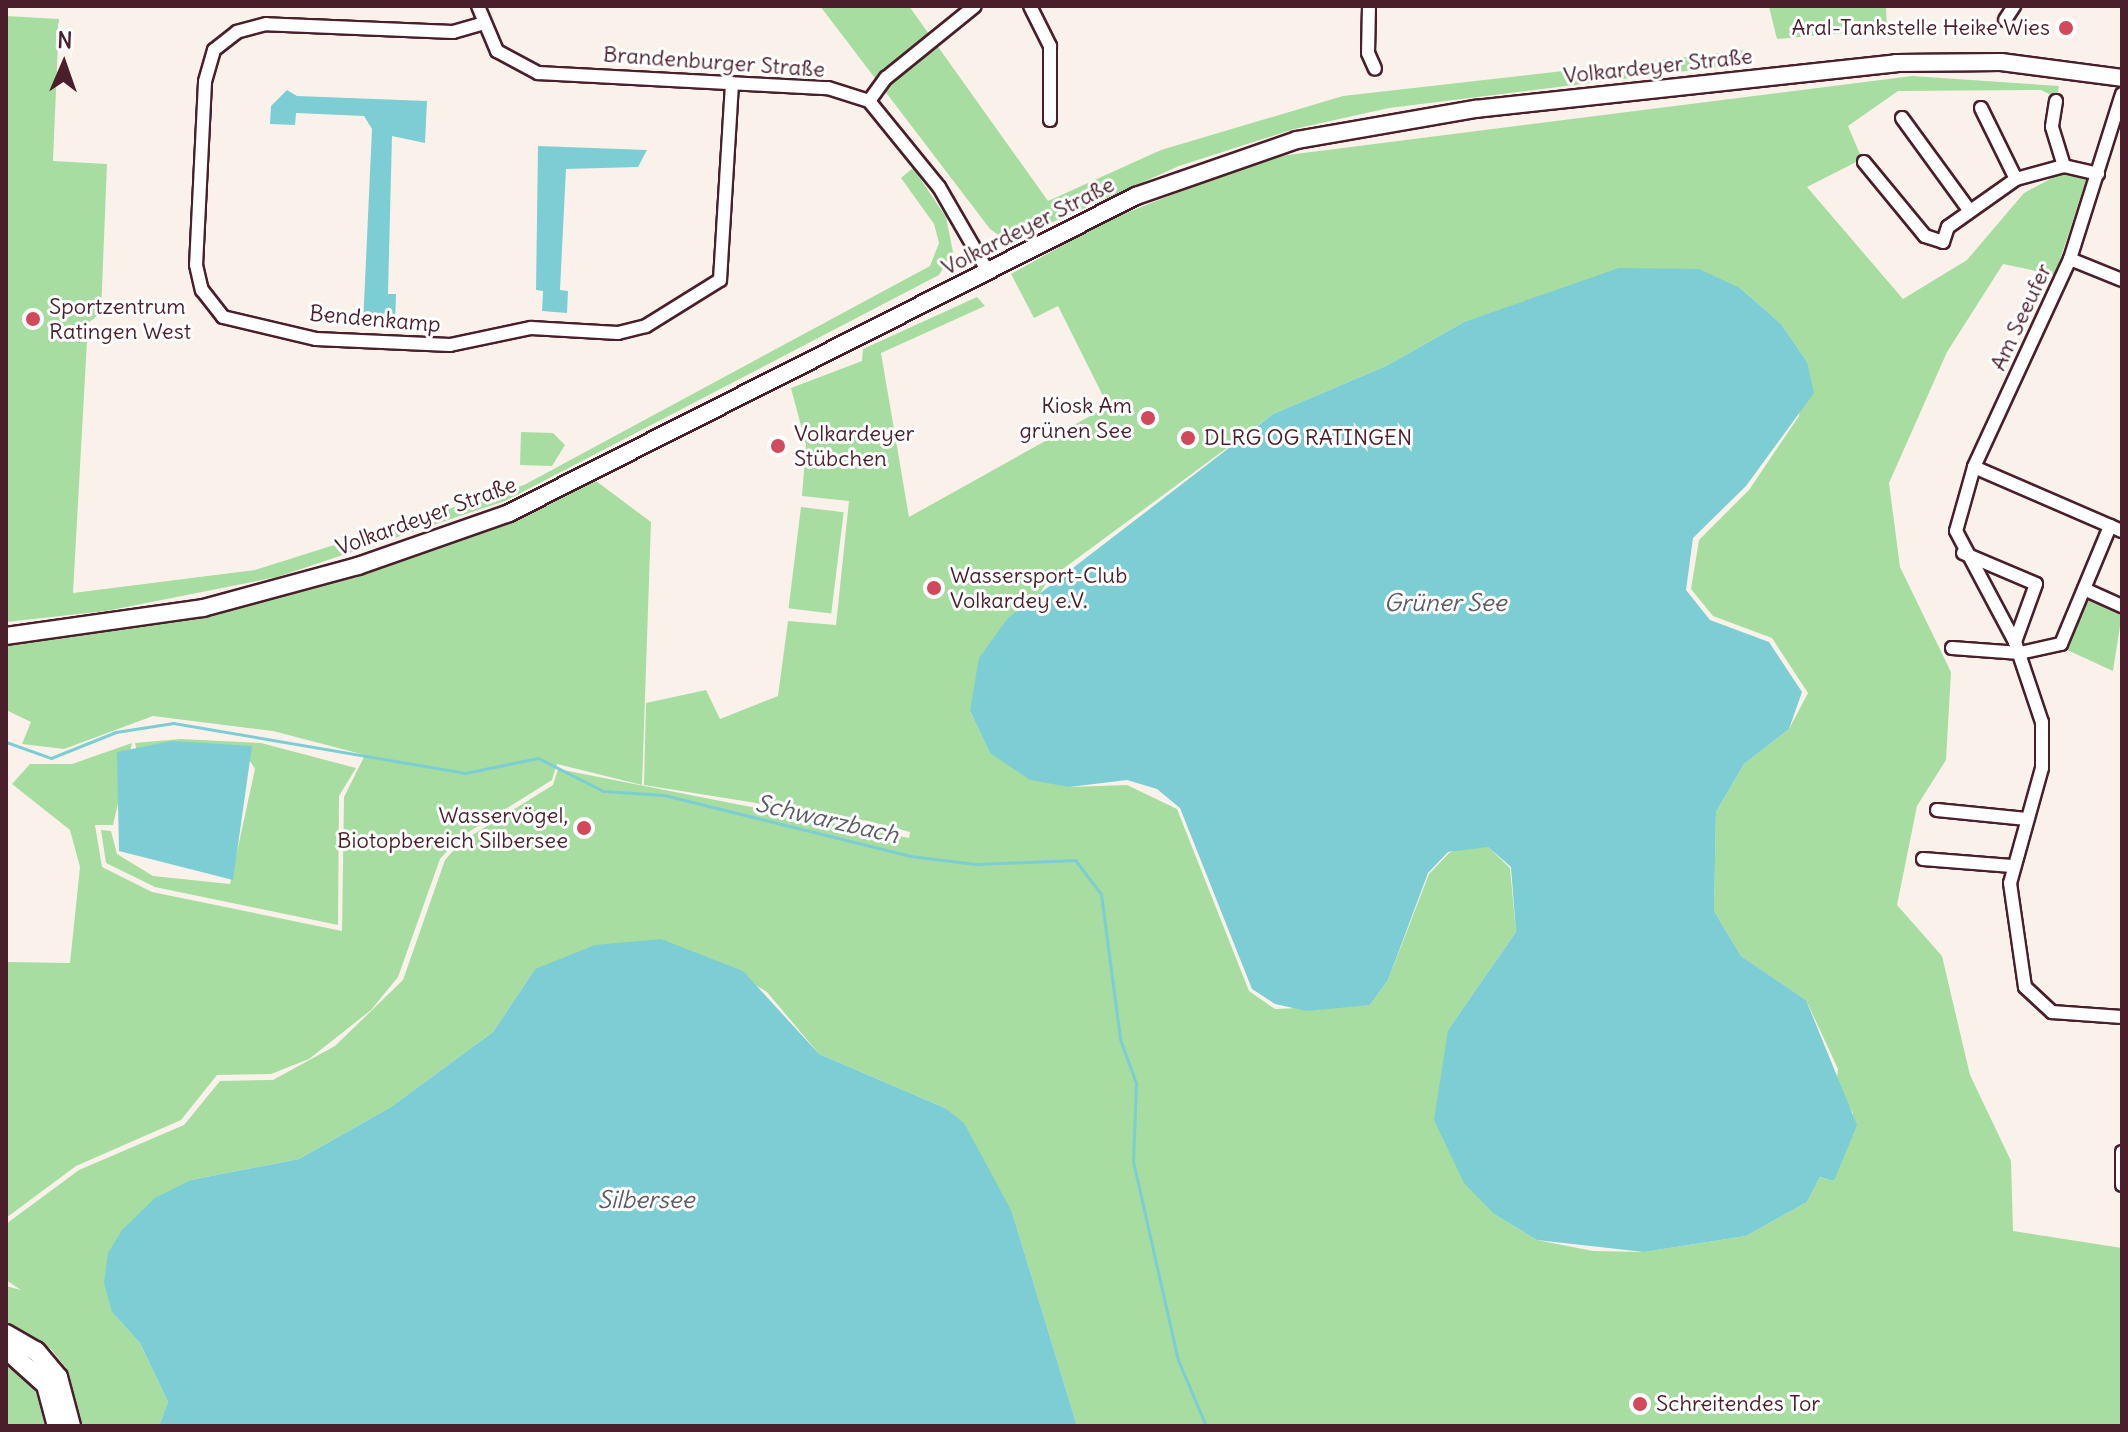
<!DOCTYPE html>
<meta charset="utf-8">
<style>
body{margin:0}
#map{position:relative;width:2128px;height:1432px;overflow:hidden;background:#faf2ea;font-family:Delius,sans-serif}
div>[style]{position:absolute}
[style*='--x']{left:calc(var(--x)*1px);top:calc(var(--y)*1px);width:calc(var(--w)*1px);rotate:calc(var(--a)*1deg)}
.green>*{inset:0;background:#a7dda0;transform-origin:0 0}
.water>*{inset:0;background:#7cced4}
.stream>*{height:3px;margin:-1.5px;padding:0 1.5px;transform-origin:1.5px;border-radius:1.5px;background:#7cced4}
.roads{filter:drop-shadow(2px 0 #4a1f2b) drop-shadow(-2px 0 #4a1f2b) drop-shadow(0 2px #4a1f2b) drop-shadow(0 -2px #4a1f2b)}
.minor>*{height:12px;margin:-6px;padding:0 6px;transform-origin:6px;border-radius:6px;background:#fff}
.major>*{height:16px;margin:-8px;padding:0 8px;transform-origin:8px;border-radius:8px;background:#fff}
.highway>*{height:18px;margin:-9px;padding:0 9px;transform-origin:9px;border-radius:9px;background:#fff}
.dots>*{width:22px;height:22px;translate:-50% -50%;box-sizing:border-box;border:4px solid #fff;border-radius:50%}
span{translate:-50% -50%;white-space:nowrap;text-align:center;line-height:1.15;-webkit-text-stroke:6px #fff;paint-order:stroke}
.poi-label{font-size:22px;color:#4a1f2b}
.right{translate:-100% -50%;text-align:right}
.left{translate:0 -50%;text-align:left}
.street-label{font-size:22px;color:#4a1f2b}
.water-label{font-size:24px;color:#5c5c66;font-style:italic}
.frame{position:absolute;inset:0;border:8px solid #4a1f2b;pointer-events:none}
.north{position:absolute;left:24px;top:24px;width:80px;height:80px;-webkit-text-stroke:6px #fff;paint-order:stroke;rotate:2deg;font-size:22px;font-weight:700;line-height:32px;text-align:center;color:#4a1f2b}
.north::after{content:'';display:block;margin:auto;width:28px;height:36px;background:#4a1f2b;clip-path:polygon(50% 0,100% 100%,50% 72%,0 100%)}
</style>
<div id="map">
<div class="green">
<i style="clip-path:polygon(820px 6px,909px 6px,1048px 201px,1161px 150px,1343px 96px,1747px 50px,1751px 63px,1389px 108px,1294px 129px,1179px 166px,1008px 242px,990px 229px)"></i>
<i style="clip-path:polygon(1886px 6px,1887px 29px,1777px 39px,1769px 7px)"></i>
<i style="clip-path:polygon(6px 16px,59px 19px,53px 161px,107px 164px,101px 313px,88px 323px,73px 593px,255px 570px,524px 485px,930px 266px,939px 243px,934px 224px,901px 178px,913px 168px,946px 217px,953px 252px,939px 275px,505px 501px,277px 577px,106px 611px,6px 622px)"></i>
<i style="clip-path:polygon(evenodd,1912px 76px,2059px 86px,2057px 98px,2041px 90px,1898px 91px,1848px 126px,1862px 159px,1807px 187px,1903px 299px,1967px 260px,2024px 193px,2063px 172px,2087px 177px,2055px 275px,2003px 264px,1947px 352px,1889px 483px,1900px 567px,1951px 672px,1946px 760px,1917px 806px,1897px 905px,1942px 956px,1970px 1075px,2011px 1161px,2013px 1231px,2122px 1248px,2122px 1426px,1077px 1426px,1012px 1212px,945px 1108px,819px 1054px,767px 992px,721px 964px,535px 969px,493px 1032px,391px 1107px,299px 1159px,191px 1180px,112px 1312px,140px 1343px,168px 1402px,159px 1426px,82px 1426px,66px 1368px,51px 1349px,6px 1322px,6px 1286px,21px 1290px,6px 1280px,6px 1224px,79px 1170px,184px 1125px,220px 1081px,273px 1080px,335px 1046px,403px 980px,445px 860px,461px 842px,553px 785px,558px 769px,909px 838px,910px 832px,868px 821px,644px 785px,646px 703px,706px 690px,720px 719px,778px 696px,788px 621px,836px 625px,849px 501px,802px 496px,806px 445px,791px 388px,862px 361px,863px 349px,977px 297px,985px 306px,881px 353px,909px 517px,1108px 406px,1058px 306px,1034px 318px,1011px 274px,1106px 221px,1264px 158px,1912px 76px,1740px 288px,1781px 324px,1807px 362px,1799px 416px,1749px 490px,1699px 540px,1691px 589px,1713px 616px,1772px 638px,1808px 693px,1789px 729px,1744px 764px,1716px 812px,1714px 911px,1741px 956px,1806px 1000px,1838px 1069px,1836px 1087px,1853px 1113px,1834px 1181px,1820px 1177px,1807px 1202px,1746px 1236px,1644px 1252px,1593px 1251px,1537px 1240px,1494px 1214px,1448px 1030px,1516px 932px,1510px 868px,1488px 847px,1475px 843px,1449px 853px,1429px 874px,1388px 980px,1370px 1005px,1275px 1009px,1249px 991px,1177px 809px,1127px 785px,1069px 787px,990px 753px,970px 711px,1048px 580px,1273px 414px,1386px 366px,1464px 322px,1532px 300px,1740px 288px)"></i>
<i style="clip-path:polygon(521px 432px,553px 433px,565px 445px,552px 466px,520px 465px)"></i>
<i style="clip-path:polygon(592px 478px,651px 522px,642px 785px,557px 764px,552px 780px,459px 838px,440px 859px,398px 977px,371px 1010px,309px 1059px,271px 1074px,217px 1075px,181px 1120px,76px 1166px,6px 1218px,6px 962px,70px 963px,80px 867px,70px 830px,12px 784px,30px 764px,72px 764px,132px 743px,113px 825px,95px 825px,102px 867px,152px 892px,342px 931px,344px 797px,365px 755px,273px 731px,153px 716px,64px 749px,22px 744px,31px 722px,6px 710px,6px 642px,140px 626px,282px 596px,472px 533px)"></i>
<i style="left:801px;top:507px;width:43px;height:102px;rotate:7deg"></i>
<i style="clip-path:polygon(2086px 598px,2122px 613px,2113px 671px,2065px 649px)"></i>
<i style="clip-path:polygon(181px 739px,261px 743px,356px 768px,339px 796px,338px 925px,155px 887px,106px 863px,101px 830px,111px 831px,117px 854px,153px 876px,230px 884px,255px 769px,246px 755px,137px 752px,135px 743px)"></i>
<i style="clip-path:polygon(6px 1363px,28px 1379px,44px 1407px,45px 1426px,6px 1426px)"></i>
</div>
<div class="water">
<i style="clip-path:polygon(287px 90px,297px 96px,427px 101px,425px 143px,392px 136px,388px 294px,396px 294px,395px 326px,363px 325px,372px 129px,364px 116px,296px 113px,295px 125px,270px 124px,271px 106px)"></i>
<i style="clip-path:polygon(538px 146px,647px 150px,638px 167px,566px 169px,560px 290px,568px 291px,567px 313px,542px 311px,543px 291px,536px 290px)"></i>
<i style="clip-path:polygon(1619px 268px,1699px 269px,1740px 288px,1781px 324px,1807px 362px,1814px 393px,1746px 486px,1693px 538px,1686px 590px,1710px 620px,1769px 642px,1802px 692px,1789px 729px,1744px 764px,1716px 812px,1714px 911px,1741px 956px,1806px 1000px,1857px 1125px,1834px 1181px,1820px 1177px,1807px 1202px,1746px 1236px,1644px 1252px,1537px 1240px,1494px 1214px,1464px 1183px,1434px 1120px,1448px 1030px,1516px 932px,1511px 867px,1488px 847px,1448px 852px,1428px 873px,1388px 980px,1370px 1005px,1307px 1011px,1275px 1004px,1252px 989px,1180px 808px,1157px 789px,1127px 780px,1069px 787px,1030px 780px,990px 753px,970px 711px,979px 658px,1008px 618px,1273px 414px,1386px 366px,1464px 322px)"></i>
<i style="clip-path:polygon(172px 741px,252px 746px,233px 880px,119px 851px,117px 752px)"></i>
<i style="clip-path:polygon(661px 939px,743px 971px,819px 1054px,945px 1108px,964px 1123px,1012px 1212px,1077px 1426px,159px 1426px,168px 1402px,140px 1343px,112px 1312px,104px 1283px,108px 1253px,122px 1230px,155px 1198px,191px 1180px,299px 1159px,391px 1107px,493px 1032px,535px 969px,595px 945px)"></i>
</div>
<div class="stream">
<i style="--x:6;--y:742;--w:48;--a:19.6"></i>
<i style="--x:51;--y:758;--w:70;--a:-21.8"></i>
<i style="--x:116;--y:732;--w:58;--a:-9"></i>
<i style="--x:173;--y:723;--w:296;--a:9.7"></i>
<i style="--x:465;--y:773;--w:75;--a:-11.6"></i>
<i style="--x:538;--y:758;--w:73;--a:26.9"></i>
<i style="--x:603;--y:791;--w:61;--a:3.8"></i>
<i style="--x:664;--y:795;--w:253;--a:13.9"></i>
<i style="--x:910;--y:856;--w:66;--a:6.9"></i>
<i style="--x:976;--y:864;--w:99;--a:-2.3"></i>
<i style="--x:1075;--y:860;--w:43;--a:52.6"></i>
<i style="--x:1101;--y:894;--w:146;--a:82.5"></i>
<i style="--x:1120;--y:1039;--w:47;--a:70"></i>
<i style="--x:1136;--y:1083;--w:78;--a:92.2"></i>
<i style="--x:1133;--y:1161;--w:204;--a:77.3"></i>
<i style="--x:1178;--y:1360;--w:72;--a:67"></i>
</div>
<div class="roads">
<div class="minor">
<i style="--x:478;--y:6;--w:49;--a:67.1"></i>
<i style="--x:497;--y:51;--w:47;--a:28.2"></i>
<i style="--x:538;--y:73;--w:290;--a:3"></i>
<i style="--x:828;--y:88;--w:43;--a:17.6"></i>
<i style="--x:869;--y:101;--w:111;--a:50.9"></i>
<i style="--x:939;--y:187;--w:98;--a:60"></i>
<i style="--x:1030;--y:6;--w:45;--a:63.4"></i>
<i style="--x:1050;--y:46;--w:74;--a:90"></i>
<i style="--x:1369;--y:6;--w:47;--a:91.2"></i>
<i style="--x:1368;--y:53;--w:17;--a:66"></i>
<i style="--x:2005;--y:20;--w:17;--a:-57"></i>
<i style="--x:481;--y:24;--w:29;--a:164"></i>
<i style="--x:453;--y:32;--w:187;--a:-177.6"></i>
<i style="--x:266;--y:24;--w:30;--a:165"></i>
<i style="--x:237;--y:32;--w:29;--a:142"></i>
<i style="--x:214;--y:50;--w:33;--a:106"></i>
<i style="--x:205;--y:82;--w:183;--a:92.8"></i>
<i style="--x:196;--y:265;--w:26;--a:77"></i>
<i style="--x:202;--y:290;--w:34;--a:52"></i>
<i style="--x:223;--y:317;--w:96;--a:13.3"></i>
<i style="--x:316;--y:339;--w:134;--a:2.6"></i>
<i style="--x:450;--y:345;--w:83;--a:-11.9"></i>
<i style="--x:531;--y:328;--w:87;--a:3.3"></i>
<i style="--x:618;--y:333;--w:29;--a:-14"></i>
<i style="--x:646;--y:326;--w:87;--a:-31.9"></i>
<i style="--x:720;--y:280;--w:197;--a:-86.5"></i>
<i style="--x:2122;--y:94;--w:173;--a:107.5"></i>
<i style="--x:2070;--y:259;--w:229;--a:114.8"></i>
<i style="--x:1974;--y:467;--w:66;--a:105.7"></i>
<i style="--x:1956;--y:531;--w:126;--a:62"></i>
<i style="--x:2015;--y:642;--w:84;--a:71.4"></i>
<i style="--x:2042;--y:722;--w:46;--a:90"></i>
<i style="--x:2042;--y:768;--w:119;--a:105.5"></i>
<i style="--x:2010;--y:883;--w:105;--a:81.8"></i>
<i style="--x:2025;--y:987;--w:37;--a:43"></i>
<i style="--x:2052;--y:1012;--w:70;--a:4.1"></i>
<i style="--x:869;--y:101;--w:29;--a:-54"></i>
<i style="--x:886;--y:78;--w:114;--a:-39"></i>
<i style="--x:2056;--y:101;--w:26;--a:99"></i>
<i style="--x:2052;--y:127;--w:41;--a:72.9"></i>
<i style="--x:1981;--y:108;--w:79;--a:63.8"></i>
<i style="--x:1902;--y:118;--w:114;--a:53.9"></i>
<i style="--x:1864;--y:162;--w:96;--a:50.5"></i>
<i style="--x:1925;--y:236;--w:19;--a:18"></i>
<i style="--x:1943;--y:242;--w:16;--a:-72"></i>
<i style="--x:1948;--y:227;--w:83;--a:-35.2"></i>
<i style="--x:2016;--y:179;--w:50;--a:-15.2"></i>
<i style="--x:2064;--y:166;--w:35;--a:13"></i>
<i style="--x:2070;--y:259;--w:56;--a:22"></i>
<i style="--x:1974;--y:467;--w:161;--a:23.4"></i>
<i style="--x:1963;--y:553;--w:79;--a:23"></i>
<i style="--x:2036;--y:584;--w:62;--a:109.9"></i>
<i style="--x:2084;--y:589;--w:42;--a:24.1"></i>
<i style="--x:1952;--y:648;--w:68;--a:4.2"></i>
<i style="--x:2020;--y:653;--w:42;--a:-12.4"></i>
<i style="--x:2061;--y:644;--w:128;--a:-67.4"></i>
<i style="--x:1937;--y:810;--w:90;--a:5.7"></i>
<i style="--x:1923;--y:859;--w:89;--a:4.5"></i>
<i style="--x:2122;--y:1152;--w:33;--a:90"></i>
</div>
<div class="major">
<i style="--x:6;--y:636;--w:199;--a:-8.1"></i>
<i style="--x:203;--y:608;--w:161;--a:-15.2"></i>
<i style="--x:358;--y:566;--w:160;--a:-19.3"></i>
<i style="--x:509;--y:513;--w:703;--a:-26.82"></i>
<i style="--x:1136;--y:196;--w:170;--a:-19.2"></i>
<i style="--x:1297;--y:140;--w:181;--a:-9.9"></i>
<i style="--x:1475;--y:109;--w:424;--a:-6.2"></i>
<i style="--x:1896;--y:63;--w:105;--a:-0.5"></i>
<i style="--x:2001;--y:62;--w:122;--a:7.5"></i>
</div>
<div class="highway">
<i style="--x:6;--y:1334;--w:34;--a:30"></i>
<i style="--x:36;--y:1351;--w:34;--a:50"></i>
<i style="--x:58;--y:1377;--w:51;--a:75.1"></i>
<i style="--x:6;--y:1349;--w:54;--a:42"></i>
<i style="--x:46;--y:1385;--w:42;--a:75"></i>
</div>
</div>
<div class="dots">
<i style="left:2066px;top:28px;background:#d1495b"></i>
<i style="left:33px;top:319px;background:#d1495b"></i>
<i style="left:1148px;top:418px;background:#d1495b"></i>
<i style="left:1188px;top:438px;background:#d1495b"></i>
<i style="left:778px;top:446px;background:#d1495b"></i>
<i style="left:934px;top:588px;background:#d1495b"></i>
<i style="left:584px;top:828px;background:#d1495b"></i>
<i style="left:1640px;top:1404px;background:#d1495b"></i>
</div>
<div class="poi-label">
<span class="right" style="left:2050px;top:28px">Aral-Tankstelle Heike Wies</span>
<span class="left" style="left:49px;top:319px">Sportzentrum<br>Ratingen West</span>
<span class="right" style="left:1132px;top:418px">Kiosk Am<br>grünen See</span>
<span class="left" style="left:794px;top:446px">Volkardeyer<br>Stübchen</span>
<span class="left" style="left:1204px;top:438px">DLRG OG RATINGEN</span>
<span class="left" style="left:950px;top:588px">Wassersport-Club<br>Volkardey e.V.</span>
<span class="right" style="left:568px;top:828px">Wasservögel,<br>Biotopbereich Silbersee</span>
<span class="left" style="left:1656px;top:1404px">Schreitendes Tor</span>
</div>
<div class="street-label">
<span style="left:714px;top:62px;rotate:4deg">Brandenburger Straße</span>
<span style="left:1658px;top:66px;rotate:-6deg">Volkardeyer Straße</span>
<span style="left:1028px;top:226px;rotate:-27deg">Volkardeyer Straße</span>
<span style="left:2021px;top:317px;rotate:-65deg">Am Seeufer</span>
<span style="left:375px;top:319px;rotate:5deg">Bendenkamp</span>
<span style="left:426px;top:516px;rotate:-20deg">Volkardeyer Straße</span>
</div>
<div class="water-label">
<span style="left:1445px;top:603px">Grüner See</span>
<span style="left:827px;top:819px;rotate:13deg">Schwarzbach</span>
<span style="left:646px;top:1200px">Silbersee</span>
</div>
<div class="frame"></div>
<div class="north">N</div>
</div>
